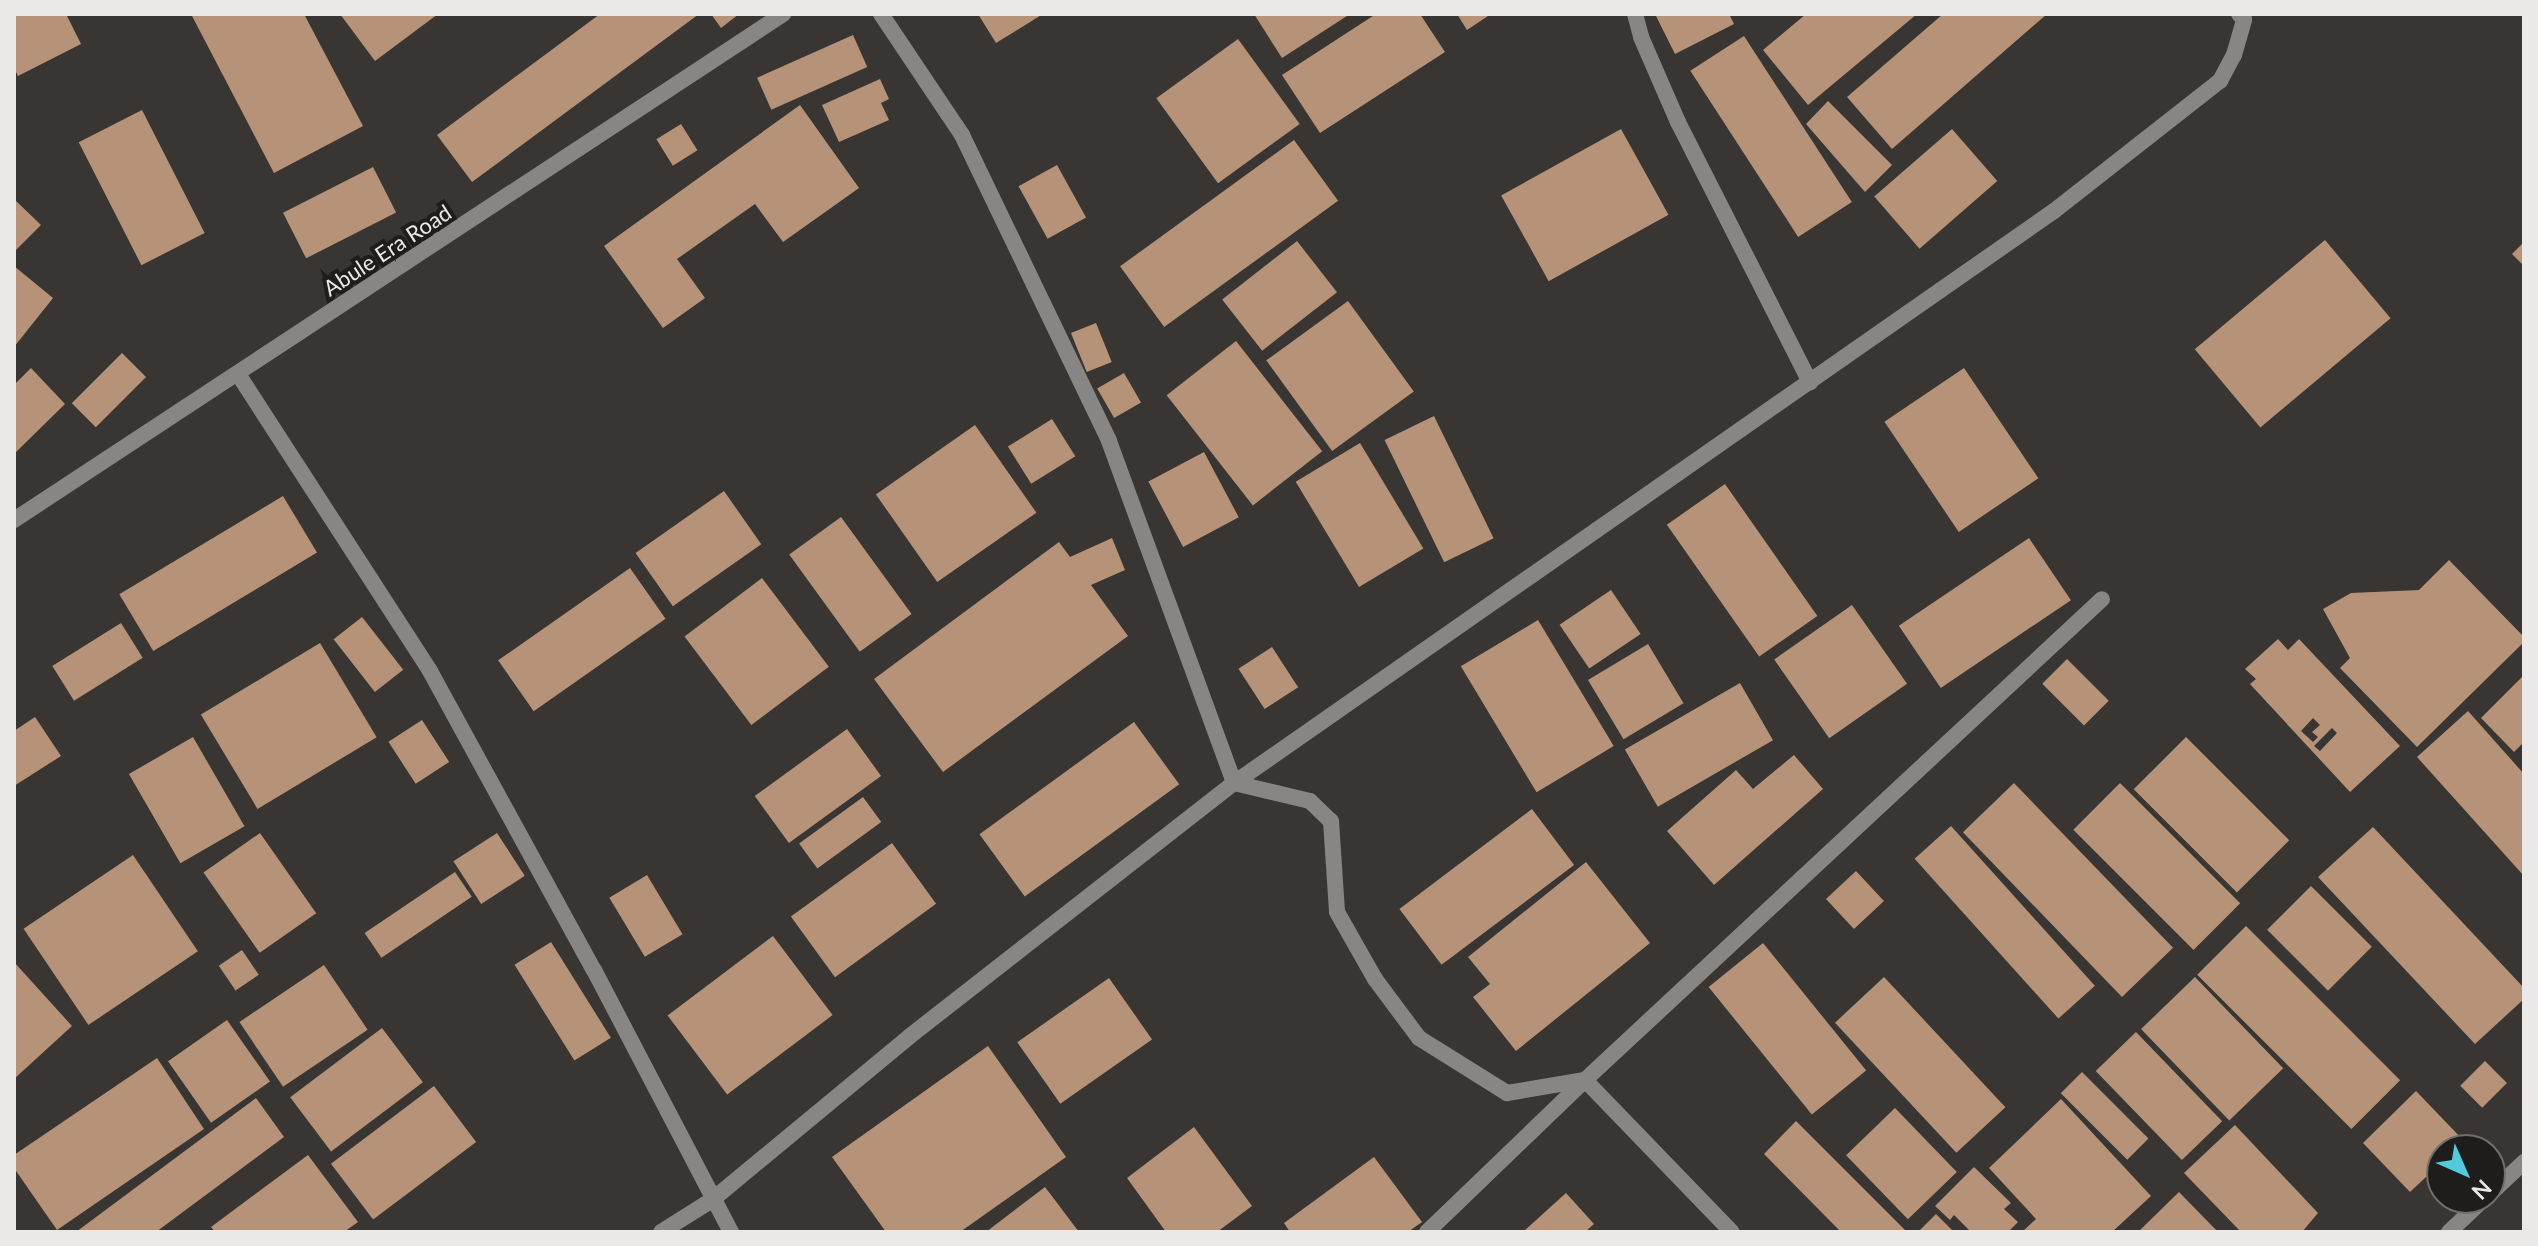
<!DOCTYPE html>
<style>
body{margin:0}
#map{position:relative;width:2538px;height:1246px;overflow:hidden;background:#383532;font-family:Lato,sans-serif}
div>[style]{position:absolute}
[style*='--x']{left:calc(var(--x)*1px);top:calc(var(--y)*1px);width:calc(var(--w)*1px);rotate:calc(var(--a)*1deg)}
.building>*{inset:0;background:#b69378;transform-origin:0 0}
.minor>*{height:16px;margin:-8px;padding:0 8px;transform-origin:8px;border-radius:8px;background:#888684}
.tertiary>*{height:16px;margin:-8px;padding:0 8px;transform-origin:8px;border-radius:8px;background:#888684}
span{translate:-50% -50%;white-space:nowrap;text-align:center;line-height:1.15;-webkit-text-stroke:8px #1e1d1b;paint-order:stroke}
.street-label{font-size:22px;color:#ebe9e7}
.frame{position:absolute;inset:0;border:16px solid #ebe9e7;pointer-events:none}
.north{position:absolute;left:2426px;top:1134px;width:80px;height:80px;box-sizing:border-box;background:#1e1d1b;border:2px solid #706f6d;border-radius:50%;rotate:135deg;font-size:22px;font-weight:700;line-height:32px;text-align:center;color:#ebe9e7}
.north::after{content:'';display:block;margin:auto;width:28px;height:36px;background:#53cadc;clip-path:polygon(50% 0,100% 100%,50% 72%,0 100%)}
</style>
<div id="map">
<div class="building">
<i style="clip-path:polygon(14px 14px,66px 14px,81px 44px,18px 76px,14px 68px)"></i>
<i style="clip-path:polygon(191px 14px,304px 14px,363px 126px,274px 173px)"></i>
<i style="clip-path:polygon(340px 14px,438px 14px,375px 61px)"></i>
<i style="clip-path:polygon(600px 14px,699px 14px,472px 182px,437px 135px)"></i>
<i style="clip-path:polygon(711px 14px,739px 14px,721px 28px)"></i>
<i style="clip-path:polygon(978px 14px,1043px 14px,996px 43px)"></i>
<i style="clip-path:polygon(1254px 14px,1350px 14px,1282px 58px)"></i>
<i style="clip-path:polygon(1376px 14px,1420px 14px,1445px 52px,1320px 133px,1282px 75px)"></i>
<i style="clip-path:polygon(1457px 14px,1491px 14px,1467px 30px)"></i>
<i style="clip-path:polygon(1655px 14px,1729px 14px,1734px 24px,1675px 54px)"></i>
<i style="clip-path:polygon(1806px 14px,1917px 14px,1808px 105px,1763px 50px)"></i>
<i style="clip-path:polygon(1943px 14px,2047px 14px,1892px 149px,1847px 97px)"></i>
<i style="left:853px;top:35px;width:35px;height:105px;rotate:66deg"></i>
<i style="left:1744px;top:36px;width:198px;height:64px;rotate:57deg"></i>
<i style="left:1238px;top:39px;width:105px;height:101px;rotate:54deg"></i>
<i style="clip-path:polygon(880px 79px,889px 99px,881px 103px,889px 120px,839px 142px,822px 105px)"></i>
<i style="clip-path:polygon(1828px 101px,1892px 165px,1865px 192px,1806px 124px)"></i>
<i style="clip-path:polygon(800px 105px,859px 188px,783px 242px,755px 204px,677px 259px,705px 298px,663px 328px,604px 246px)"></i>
<i style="left:142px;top:110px;width:138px;height:71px;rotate:63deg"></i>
<i style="left:681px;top:124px;width:31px;height:29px;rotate:58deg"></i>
<i style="left:1621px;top:129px;width:98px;height:137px;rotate:61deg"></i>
<i style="left:1952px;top:129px;width:69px;height:103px;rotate:49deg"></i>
<i style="left:1294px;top:140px;width:75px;height:215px;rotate:54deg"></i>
<i style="left:1057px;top:165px;width:60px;height:44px;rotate:61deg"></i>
<i style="left:373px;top:167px;width:51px;height:101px;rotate:63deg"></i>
<i style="clip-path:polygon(14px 199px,41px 225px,14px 252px)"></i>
<i style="left:2325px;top:240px;width:102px;height:170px;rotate:50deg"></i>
<i style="left:1297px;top:241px;width:65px;height:95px;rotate:52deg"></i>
<i style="clip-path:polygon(2524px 242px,2524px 266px,2512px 254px)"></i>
<i style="clip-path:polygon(14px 266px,53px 298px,14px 347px)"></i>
<i style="left:1348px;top:301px;width:112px;height:101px;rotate:54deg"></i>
<i style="left:1096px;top:323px;width:42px;height:27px;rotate:68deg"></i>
<i style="left:1236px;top:341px;width:140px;height:88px;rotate:52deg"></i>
<i style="left:122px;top:353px;width:34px;height:71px;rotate:45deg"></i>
<i style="clip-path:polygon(31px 368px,65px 404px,14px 454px,14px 385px)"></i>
<i style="left:1964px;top:368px;width:133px;height:96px;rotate:56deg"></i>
<i style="left:1124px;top:373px;width:34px;height:31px;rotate:60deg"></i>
<i style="left:1434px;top:416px;width:136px;height:55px;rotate:64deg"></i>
<i style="left:1052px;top:419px;width:44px;height:52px;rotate:58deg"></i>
<i style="left:975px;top:425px;width:107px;height:121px;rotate:55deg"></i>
<i style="left:1360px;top:443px;width:123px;height:75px;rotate:59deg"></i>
<i style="left:1204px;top:452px;width:74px;height:63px;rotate:62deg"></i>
<i style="left:1725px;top:484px;width:161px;height:71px;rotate:55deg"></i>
<i style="left:724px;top:491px;width:65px;height:108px;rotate:55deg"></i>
<i style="left:283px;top:496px;width:66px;height:191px;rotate:59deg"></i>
<i style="left:841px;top:517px;width:120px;height:64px;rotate:54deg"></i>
<i style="clip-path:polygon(1112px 538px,1125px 570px,1091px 585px,1128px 636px,943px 772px,874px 679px,1059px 542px,1070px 557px)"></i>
<i style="left:2029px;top:538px;width:75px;height:157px;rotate:56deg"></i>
<i style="clip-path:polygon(2449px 560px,2524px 637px,2524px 642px,2417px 747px,2340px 668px,2350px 658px,2323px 609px,2351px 593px,2419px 590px)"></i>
<i style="left:630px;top:568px;width:62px;height:161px;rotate:55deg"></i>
<i style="left:762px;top:578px;width:111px;height:97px;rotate:53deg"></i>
<i style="left:1611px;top:590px;width:53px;height:62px;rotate:56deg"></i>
<i style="left:1852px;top:605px;width:96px;height:95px;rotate:55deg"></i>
<i style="left:362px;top:617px;width:67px;height:36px;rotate:52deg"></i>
<i style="left:1538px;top:620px;width:147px;height:90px;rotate:59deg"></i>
<i style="left:121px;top:623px;width:41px;height:81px;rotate:58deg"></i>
<i style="clip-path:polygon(evenodd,2278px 639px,2288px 650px,2299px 639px,2400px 746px,2350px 792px,2250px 684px,2256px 679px,2245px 669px,2278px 639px,2313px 718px,2320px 725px,2312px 732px,2318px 737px,2313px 742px,2301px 731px,2313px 718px,2278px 639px,2332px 728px,2337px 733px,2320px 751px,2314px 746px,2332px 728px)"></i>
<i style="left:320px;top:643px;width:110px;height:139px;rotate:59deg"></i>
<i style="left:1648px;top:644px;width:69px;height:70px;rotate:59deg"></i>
<i style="left:1272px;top:647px;width:48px;height:40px;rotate:57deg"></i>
<i style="left:2067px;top:659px;width:59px;height:35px;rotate:45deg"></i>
<i style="clip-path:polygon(2524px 675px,2524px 742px,2514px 752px,2481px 718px)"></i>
<i style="left:1740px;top:683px;width:66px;height:133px;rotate:60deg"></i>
<i style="clip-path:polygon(2468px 711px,2524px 774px,2524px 876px,2417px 757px)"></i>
<i style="clip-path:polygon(35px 717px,61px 756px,14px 786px,14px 731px)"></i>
<i style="left:422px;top:720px;width:50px;height:40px;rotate:57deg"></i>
<i style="left:1134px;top:722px;width:77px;height:191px;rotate:54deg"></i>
<i style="left:847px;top:729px;width:58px;height:114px;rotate:54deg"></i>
<i style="left:193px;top:737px;width:103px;height:74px;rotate:60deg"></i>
<i style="left:2186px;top:737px;width:146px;height:74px;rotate:45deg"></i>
<i style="clip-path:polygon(1794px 755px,1823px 789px,1714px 885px,1667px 831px,1736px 770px,1753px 789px)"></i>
<i style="left:2014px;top:783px;width:229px;height:71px;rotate:46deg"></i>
<i style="left:2120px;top:783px;width:170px;height:66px;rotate:45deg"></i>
<i style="left:863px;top:797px;width:31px;height:79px;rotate:54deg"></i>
<i style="left:1532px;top:809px;width:70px;height:166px;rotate:53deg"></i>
<i style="left:1951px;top:826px;width:215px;height:49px;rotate:48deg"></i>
<i style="clip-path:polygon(2373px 827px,2524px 988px,2524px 999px,2475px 1044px,2318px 877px)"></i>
<i style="left:260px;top:833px;width:98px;height:69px;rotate:55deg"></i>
<i style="left:497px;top:833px;width:51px;height:52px;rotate:57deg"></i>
<i style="left:892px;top:843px;width:75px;height:125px;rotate:54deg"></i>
<i style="left:133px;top:855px;width:116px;height:132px;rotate:56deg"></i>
<i style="clip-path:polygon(1586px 862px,1650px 943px,1516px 1051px,1473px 997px,1490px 984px,1468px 957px)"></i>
<i style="left:1856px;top:871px;width:41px;height:41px;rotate:47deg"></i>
<i style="left:455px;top:872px;width:30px;height:109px;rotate:56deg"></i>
<i style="left:647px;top:875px;width:69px;height:44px;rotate:59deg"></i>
<i style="left:2311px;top:886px;width:86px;height:62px;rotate:45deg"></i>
<i style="left:2246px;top:926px;width:218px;height:69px;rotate:45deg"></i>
<i style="left:773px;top:936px;width:99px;height:132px;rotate:53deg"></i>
<i style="left:551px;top:942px;width:113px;height:43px;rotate:58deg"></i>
<i style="left:1763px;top:943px;width:164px;height:70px;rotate:51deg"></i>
<i style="left:242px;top:950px;width:30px;height:28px;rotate:56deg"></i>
<i style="clip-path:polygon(14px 962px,72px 1026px,14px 1079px)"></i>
<i style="left:324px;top:965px;width:78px;height:102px;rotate:56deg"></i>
<i style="left:1884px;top:977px;width:178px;height:67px;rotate:47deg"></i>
<i style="left:2195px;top:977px;width:127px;height:75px;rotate:46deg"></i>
<i style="left:1109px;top:978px;width:75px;height:112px;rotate:55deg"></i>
<i style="left:227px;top:1020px;width:75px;height:72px;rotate:55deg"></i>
<i style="left:382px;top:1028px;width:68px;height:115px;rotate:53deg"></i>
<i style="left:2136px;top:1032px;width:124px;height:56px;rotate:46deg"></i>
<i style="clip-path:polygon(988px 1046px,1066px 1157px,960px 1232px,886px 1232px,832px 1157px)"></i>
<i style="clip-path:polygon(157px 1058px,204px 1129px,57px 1230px,14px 1168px,14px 1155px)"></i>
<i style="left:2485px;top:1061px;width:31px;height:35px;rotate:45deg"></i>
<i style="left:2082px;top:1072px;width:94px;height:30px;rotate:45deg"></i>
<i style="left:434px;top:1086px;width:70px;height:129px;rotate:53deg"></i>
<i style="clip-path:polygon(2416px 1091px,2464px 1141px,2455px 1150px,2442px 1150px,2442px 1162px,2410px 1192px,2363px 1143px)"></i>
<i style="clip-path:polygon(256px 1098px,284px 1137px,156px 1232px,76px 1232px)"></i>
<i style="clip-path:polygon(2061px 1099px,2151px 1196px,2112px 1232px,2022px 1232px,2036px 1219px,1989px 1168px)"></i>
<i style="left:1895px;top:1108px;width:89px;height:68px;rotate:46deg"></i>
<i style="clip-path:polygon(1796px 1121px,1907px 1232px,1841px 1232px,1764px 1154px)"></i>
<i style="clip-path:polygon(2235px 1125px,2318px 1213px,2302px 1232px,2241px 1232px,2184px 1173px)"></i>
<i style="clip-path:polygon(1194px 1127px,1252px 1206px,1217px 1232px,1166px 1232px,1127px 1178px)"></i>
<i style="clip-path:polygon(308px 1155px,358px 1222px,344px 1232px,215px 1232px,211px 1227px)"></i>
<i style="clip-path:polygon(1374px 1157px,1422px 1222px,1408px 1232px,1290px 1232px,1284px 1223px)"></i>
<i style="clip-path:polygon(1974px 1167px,2011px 1203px,2004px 1209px,2018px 1222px,2008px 1232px,1971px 1232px,1954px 1215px,1950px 1220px,1935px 1206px)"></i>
<i style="clip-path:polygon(1045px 1187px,1079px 1232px,986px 1232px)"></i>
<i style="clip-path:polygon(2179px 1192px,2218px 1232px,2138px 1232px)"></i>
<i style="clip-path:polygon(1566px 1193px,1594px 1224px,1585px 1232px,1523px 1232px)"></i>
<i style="clip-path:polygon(1936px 1214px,1954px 1232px,1918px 1232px)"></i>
</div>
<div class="minor">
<i style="--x:881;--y:14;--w:146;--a:56.2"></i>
<i style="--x:962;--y:135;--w:339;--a:64.3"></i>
<i style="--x:1109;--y:441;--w:364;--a:69.9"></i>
<i style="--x:1234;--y:783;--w:78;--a:13.3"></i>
<i style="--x:1310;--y:801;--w:29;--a:44"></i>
<i style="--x:1331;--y:821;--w:91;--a:86.2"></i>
<i style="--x:1337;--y:912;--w:77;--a:60.4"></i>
<i style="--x:1375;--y:979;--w:74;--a:53.3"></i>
<i style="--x:1419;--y:1038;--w:104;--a:32"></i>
<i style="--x:1507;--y:1093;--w:79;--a:-9.5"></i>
<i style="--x:1635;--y:14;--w:24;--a:75"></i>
<i style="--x:1641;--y:37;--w:93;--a:66.5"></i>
<i style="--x:1678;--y:122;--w:292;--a:63.1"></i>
<i style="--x:238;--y:374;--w:354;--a:57.1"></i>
<i style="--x:430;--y:671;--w:341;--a:61.3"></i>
<i style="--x:594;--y:970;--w:296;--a:62.4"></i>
<i style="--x:1585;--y:1080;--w:211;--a:46"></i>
<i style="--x:2490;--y:1194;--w:47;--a:-43.3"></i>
<i style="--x:661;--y:1232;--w:60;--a:-32.1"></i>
<i style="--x:712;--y:1200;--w:257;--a:-39.6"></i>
<i style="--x:910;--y:1036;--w:411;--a:-38"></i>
<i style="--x:1234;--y:783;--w:1000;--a:-34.9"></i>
<i style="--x:2054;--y:211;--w:211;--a:-38.1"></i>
<i style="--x:2220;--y:81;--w:30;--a:-62"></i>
<i style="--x:2234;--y:55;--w:37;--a:-74"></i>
<i style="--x:2244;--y:19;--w:7;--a:-135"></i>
<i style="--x:1427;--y:1232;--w:219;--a:-43.9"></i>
<i style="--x:1585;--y:1080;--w:706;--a:-42.93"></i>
<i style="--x:2449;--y:1232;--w:50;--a:-43.4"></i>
</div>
<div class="tertiary">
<i style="--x:14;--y:520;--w:921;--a:-33.34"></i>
</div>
<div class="street-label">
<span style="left:387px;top:250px;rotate:-33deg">Abule Era Road</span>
</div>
<div class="frame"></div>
<div class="north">N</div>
</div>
